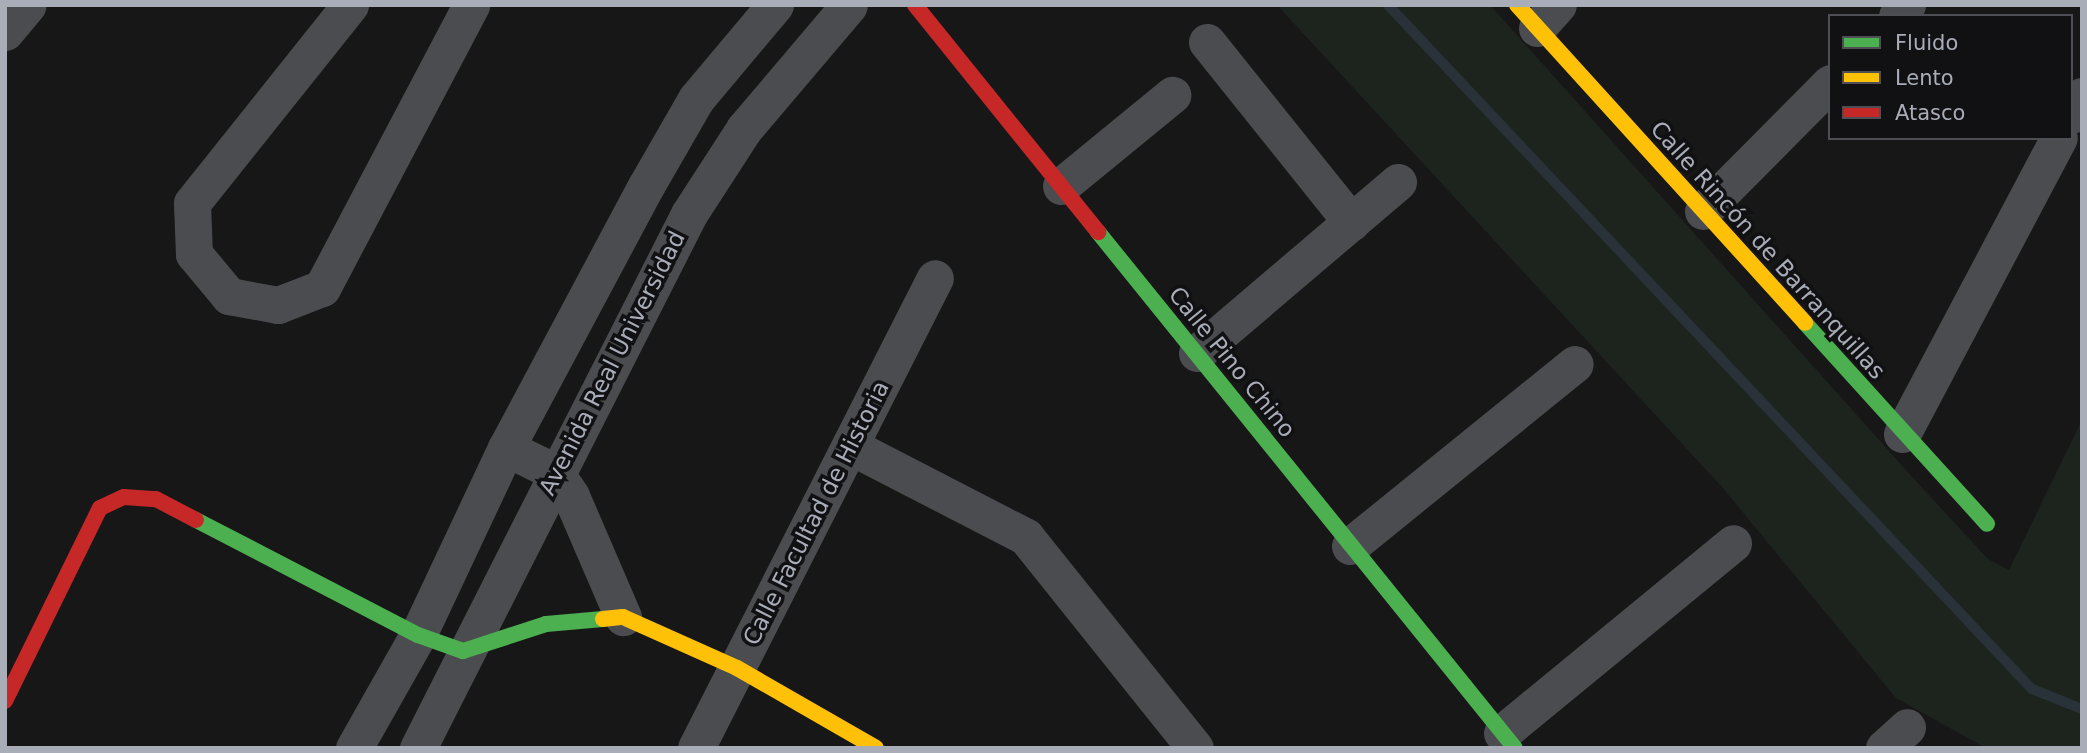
<!DOCTYPE html>
<meta charset="utf-8">
<style>
body{margin:0}
#map{position:relative;width:2087px;height:753px;overflow:hidden;background:#171717;font-family:"DejaVu Sans",sans-serif}
div>[style]{position:absolute}
[style*='--x']{left:calc(var(--x)*1px);top:calc(var(--y)*1px);width:calc(var(--w)*1px);rotate:calc(var(--a)*1deg)}
.green>*{inset:0;background:#1d241e}
.stream>*{height:10px;margin:-5px;padding:0 5px;transform-origin:5px;border-radius:5px;background:#2a3239}
.street>*{height:37px;margin:-18.5px;padding:0 18.5px;transform-origin:18.5px;border-radius:18.5px;background:#4b4c50}
.fast>*{height:16px;margin:-8px;padding:0 8px;transform-origin:8px;border-radius:8px;background:#4caf50}
.slow>*{height:16px;margin:-8px;padding:0 8px;transform-origin:8px;border-radius:8px;background:#ffc107}
.jam>*{height:16px;margin:-8px;padding:0 8px;transform-origin:8px;border-radius:8px;background:#c62828}
span{translate:-50% -50%;white-space:nowrap;text-align:center;line-height:1.15;-webkit-text-stroke:7px #111113;paint-order:stroke}
.street-label{font-size:23px;color:#a8adb8}
.frame{position:absolute;inset:0;border:7px solid #a8adb8;pointer-events:none}
.legend{position:absolute;left:1828px;top:14px;width:245px;height:126px;box-sizing:border-box;background:#111113;border:2px solid #4d4f55;margin:0;padding:9px 12px;list-style:none;font-size:21px;color:#a8adb8}
.legend li{display:flex;align-items:center;gap:14px;height:35px}
.legend b{width:35px;border:2px solid #4d4f55}
</style>
<div id="map">
<div class="green">
<i style="clip-path:polygon(1277px 5px,1490px 5px,1914px 479px,1988px 559px,2009px 570px,2082px 420px,2082px 748px,1986px 748px,1896px 698px,1722px 487px)"></i>
</div>
<div class="stream">
<i style="--x:1388;--y:5;--w:939;--a:46.73"></i>
<i style="--x:2032;--y:689;--w:54;--a:21.8"></i>
</div>
<div class="street">
<i style="--x:350;--y:5;--w:253;--a:128.6"></i>
<i style="--x:192;--y:203;--w:51;--a:87.8"></i>
<i style="--x:194;--y:254;--w:55;--a:50.2"></i>
<i style="--x:229;--y:296;--w:50;--a:10.4"></i>
<i style="--x:278;--y:305;--w:47;--a:-21.1"></i>
<i style="--x:322;--y:288;--w:320;--a:-62.2"></i>
<i style="--x:1897;--y:16;--w:15;--a:-48"></i>
<i style="--x:1537;--y:28;--w:31;--a:-48"></i>
<i style="--x:5;--y:32;--w:35;--a:-50"></i>
<i style="--x:1207;--y:42;--w:231;--a:51.3"></i>
<i style="--x:2071;--y:115;--w:22;--a:-60"></i>
<i style="--x:1061;--y:186;--w:144;--a:-39.3"></i>
<i style="--x:1703;--y:211;--w:180;--a:-45.2"></i>
<i style="--x:1197;--y:353;--w:264;--a:-40.4"></i>
<i style="--x:1902;--y:434;--w:335;--a:-62.1"></i>
<i style="--x:850;--y:446;--w:198;--a:27.3"></i>
<i style="--x:1026;--y:537;--w:270;--a:51.3"></i>
<i style="--x:506;--y:448;--w:55;--a:26.1"></i>
<i style="--x:555;--y:472;--w:29;--a:56"></i>
<i style="--x:571;--y:496;--w:132;--a:66.7"></i>
<i style="--x:1350;--y:546;--w:289;--a:-39"></i>
<i style="--x:1502;--y:733;--w:299;--a:-39.4"></i>
<i style="--x:354;--y:748;--w:130;--a:-60.5"></i>
<i style="--x:418;--y:635;--w:207;--a:-64.8"></i>
<i style="--x:506;--y:448;--w:297;--a:-61.9"></i>
<i style="--x:646;--y:186;--w:100;--a:-60.1"></i>
<i style="--x:696;--y:99;--w:123;--a:-50"></i>
<i style="--x:418;--y:748;--w:599;--a:-63.09"></i>
<i style="--x:689;--y:214;--w:101;--a:-57.1"></i>
<i style="--x:744;--y:129;--w:162;--a:-49.7"></i>
<i style="--x:696;--y:748;--w:527;--a:-63.05"></i>
<i style="--x:1884;--y:748;--w:31;--a:-42"></i>
</div>
<div class="fast">
<i style="--x:1098;--y:232;--w:663;--a:51.06"></i>
<i style="--x:1805;--y:323;--w:271;--a:47.8"></i>
<i style="--x:196;--y:520;--w:250;--a:27.4"></i>
<i style="--x:418;--y:635;--w:48;--a:19.6"></i>
<i style="--x:463;--y:651;--w:87;--a:-18"></i>
<i style="--x:546;--y:624;--w:57;--a:-5"></i>
</div>
<div class="slow">
<i style="--x:1517;--y:5;--w:429;--a:47.8"></i>
<i style="--x:603;--y:619;--w:20;--a:-6"></i>
<i style="--x:623;--y:617;--w:125;--a:24.1"></i>
<i style="--x:737;--y:668;--w:160;--a:29.9"></i>
</div>
<div class="jam">
<i style="--x:915;--y:5;--w:292;--a:51.1"></i>
<i style="--x:5;--y:701;--w:215;--a:-63.8"></i>
<i style="--x:100;--y:508;--w:26;--a:-25"></i>
<i style="--x:124;--y:497;--w:32;--a:4"></i>
<i style="--x:156;--y:499;--w:45;--a:27.7"></i>
</div>
<div class="street-label">
<span style="left:1768px;top:250px;rotate:48deg">Calle Rincón de Barranquillas</span>
<span style="left:1232px;top:362px;rotate:51deg">Calle Pino Chino</span>
<span style="left:612px;top:363px;rotate:-63deg">Avenida Real Universidad</span>
<span style="left:816px;top:513px;rotate:-63deg">Calle Facultad de Historia</span>
</div>
<div class="frame"></div>
<ul class="legend">
<li><b style="height:9px;background:#4caf50"></b>Fluido</li>
<li><b style="height:9px;background:#ffc107"></b>Lento</li>
<li><b style="height:9px;background:#c62828"></b>Atasco</li>
</ul>
</div>
